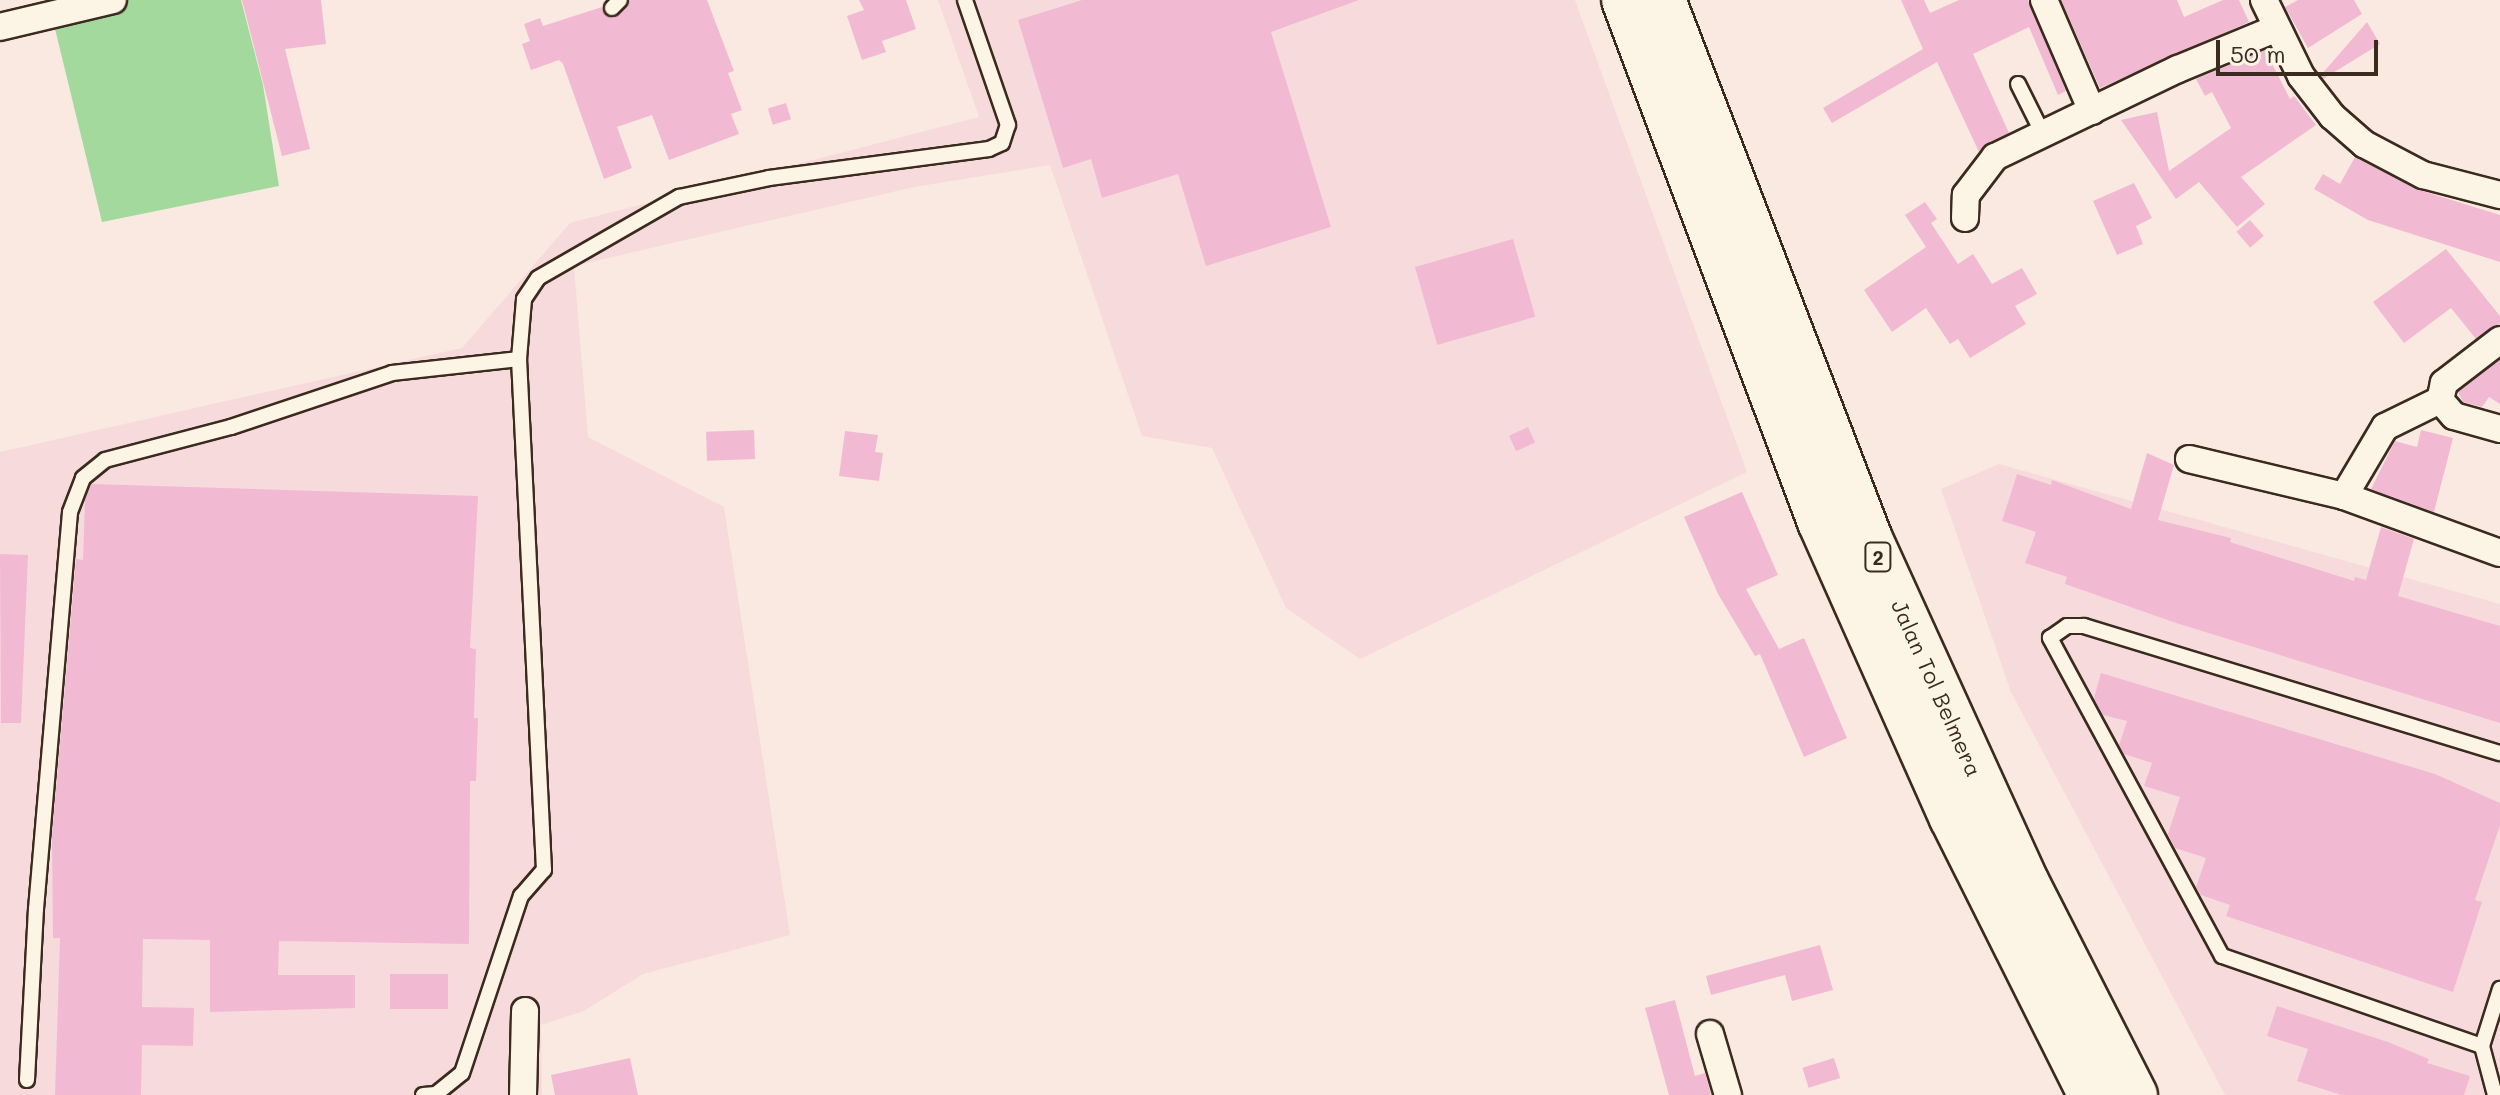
<!DOCTYPE html>
<style>
body{margin:0}
#map{position:relative;width:2500px;height:1095px;overflow:hidden;background:#fae9e1;font-family:Mali,sans-serif}
div>[style]{position:absolute}
[style*='--x']{left:calc(var(--x)*1px);top:calc(var(--y)*1px);width:calc(var(--w)*1px);rotate:calc(var(--a)*1deg)}
.built>*{inset:0;background:#f7dbdc}
.green>*{inset:0;background:#a4d99d}
.building>*{inset:0;background:#f1bad2;transform-origin:0 0}
.roads{filter:drop-shadow(2px 0 #3b2a1e) drop-shadow(-2px 0 #3b2a1e) drop-shadow(0 2px #3b2a1e) drop-shadow(0 -2px #3b2a1e)}
.lane>*{height:14px;margin:-7px;padding:0 7px;transform-origin:7px;border-radius:7px;background:#fcf5e5}
.street>*{height:26px;margin:-13px;padding:0 13px;transform-origin:13px;border-radius:13px;background:#fcf5e5}
.highway>*{height:44px;margin:-22px;padding:0 22px;transform-origin:22px;border-radius:22px;background:#fcf5e5}
span{translate:-50% -50%;white-space:nowrap;text-align:center;line-height:1.15;-webkit-text-stroke:6px #fcf5e5;paint-order:stroke}
.shield-label span{padding:2px 6px;background:#fcf5e5;border:2px solid;border-radius:6px;-webkit-text-stroke-width:0}
.shield-label{font-size:20px;color:#3b2a1e;font-weight:700}
.street-label{font-size:22px;color:#3b2a1e}
.scale{position:absolute;left:2216px;top:40px;width:162px;height:36px;box-sizing:border-box;border:4px solid #3b2a1e;border-top:0;padding-left:10px;font-size:24px;line-height:28px;white-space:nowrap;color:#3b2a1e;-webkit-text-stroke:6px #fcf5e5;paint-order:stroke}
</style>
<div id="map">
<div class="built">
<i style="clip-path:polygon(938px 0,1575px 0,1747px 472px,1360px 659px,1286px 608px,1212px 448px,1142px 436px,1050px 165px,914px 187px,574px 266px,588px 437px,724px 507px,790px 935px,643px 974px,584px 1011px,541px 1025px,542px 1095px,0 1095px,0 452px,462px 348px,570px 223px,979px 117px)"></i>
<i style="clip-path:polygon(1999px 464px,2500px 604px,2500px 1095px,2225px 1095px,2011px 692px,1941px 489px)"></i>
</div>
<div class="green">
<i style="clip-path:polygon(48px 0,241px 0,263px 85px,279px 186px,102px 222px)"></i>
</div>
<div class="building">
<i style="clip-path:polygon(242px 0,321px 0,326px 44px,285px 49px,310px 149px,282px 156px)"></i>
<i style="clip-path:polygon(630px 0,707px 0,734px 71px,728px 73px,742px 110px,731px 114px,739px 134px,669px 160px,652px 115px,617px 127px,632px 168px,604px 179px,563px 64px,559px 60px,531px 70px,522px 44px,530px 41px,524px 24px,540px 18px,543px 26px,602px 7px,606px 16px,614px 18px)"></i>
<i style="clip-path:polygon(859px 0,906px 0,916px 29px,882px 41px,886px 52px,862px 60px,847px 16px,864px 10px)"></i>
<i style="clip-path:polygon(1082px 0,1359px 0,1271px 32px,1331px 227px,1206px 266px,1178px 174px,1102px 198px,1091px 159px,1063px 168px,1018px 20px)"></i>
<i style="clip-path:polygon(1901px 0,1924px 0,1930px 13px,1959px 0,2028px 0,2066px 91px,2058px 95px,2029px 27px,1973px 54px,2009px 133px,1979px 152px,1937px 62px,1832px 123px,1823px 108px,1923px 49px)"></i>
<i style="clip-path:polygon(2061px 0,2177px 0,2184px 17px,2223px 0,2239px 0,2249px 22px,2100px 88px)"></i>
<i style="clip-path:polygon(2298px 0,2354px 0,2362px 14px,2308px 48px,2285px 7px)"></i>
<i style="clip-path:polygon(2367px 22px,2380px 44px,2323px 79px,2321px 75px)"></i>
<i style="clip-path:polygon(2265px 50px,2290px 99px,2294px 96px,2316px 125px,2241px 177px,2265px 204px,2237px 227px,2199px 182px,2176px 199px,2121px 120px,2157px 112px,2169px 171px,2231px 128px,2212px 92px,2205px 96px,2196px 79px)"></i>
<i style="left:786px;top:103px;width:17px;height:19px;rotate:73deg"></i>
<i style="clip-path:polygon(2355px 157px,2416px 189px,2500px 215px,2500px 262px,2368px 220px,2314px 189px,2323px 174px,2340px 184px)"></i>
<i style="clip-path:polygon(2134px 183px,2152px 218px,2136px 226px,2143px 244px,2117px 255px,2093px 201px)"></i>
<i style="clip-path:polygon(1925px 202px,1937px 219px,1931px 223px,1958px 264px,1973px 254px,1992px 284px,2022px 268px,2037px 294px,2015px 306px,2026px 324px,1970px 358px,1958px 339px,1950px 344px,1926px 308px,1892px 332px,1864px 290px,1926px 247px,1905px 215px)"></i>
<i style="left:2250px;top:220px;width:21px;height:18px;rotate:49deg"></i>
<i style="left:1513px;top:239px;width:81px;height:102px;rotate:74deg"></i>
<i style="clip-path:polygon(2446px 249px,2500px 316px,2500px 324px,2476px 339px,2451px 308px,2404px 343px,2373px 302px)"></i>
<i style="clip-path:polygon(2500px 360px,2500px 404px,2489px 397px,2482px 407px,2463px 402px,2458px 392px)"></i>
<i style="left:1528px;top:427px;width:17px;height:21px;rotate:65deg"></i>
<i style="left:754px;top:430px;width:29px;height:48px;rotate:88deg"></i>
<i style="clip-path:polygon(2421px 430px,2453px 438px,2434px 512px,2371px 489px,2395px 441px,2417px 447px)"></i>
<i style="clip-path:polygon(845px 431px,878px 435px,875px 452px,883px 453px,879px 481px,839px 476px)"></i>
<i style="clip-path:polygon(2147px 453px,2174px 465px,2158px 520px,2231px 538px,2230px 542px,2354px 581px,2355px 577px,2366px 580px,2381px 527px,2414px 539px,2398px 596px,2500px 626px,2500px 723px,2176px 623px,2065px 584px,2067px 577px,2025px 563px,2036px 532px,2002px 521px,2017px 474px,2051px 485px,2052px 480px,2131px 509px)"></i>
<i style="clip-path:polygon(91px 484px,478px 496px,470px 648px,476px 649px,474px 718px,478px 718px,476px 781px,470px 781px,469px 944px,279px 941px,278px 975px,355px 975px,355px 1008px,210px 1012px,210px 940px,143px 939px,142px 1007px,194px 1008px,193px 1046px,142px 1045px,141px 1095px,55px 1095px,60px 938px,53px 938px,52px 836px,76px 559px,83px 560px,85px 500px)"></i>
<i style="clip-path:polygon(1742px 492px,1778px 575px,1746px 589px,1779px 649px,1804px 638px,1847px 738px,1804px 757px,1760px 654px,1755px 656px,1718px 594px,1684px 517px)"></i>
<i style="clip-path:polygon(0 554px,28px 555px,21px 723px,1px 723px)"></i>
<i style="clip-path:polygon(2101px 673px,2435px 774px,2500px 803px,2500px 825px,2475px 900px,2482px 902px,2453px 992px,2226px 916px,2230px 905px,2201px 895px,2196px 887px,2206px 858px,2175px 848px,2168px 834px,2180px 797px,2144px 786px,2152px 763px,2124px 754px,2119px 745px,2127px 721px,2103px 715px,2094px 698px)"></i>
<i style="clip-path:polygon(1820px 945px,1833px 990px,1792px 1001px,1785px 975px,1711px 995px,1706px 976px)"></i>
<i style="left:448px;top:974px;width:35px;height:58px;rotate:90deg"></i>
<i style="clip-path:polygon(1675px 1000px,1695px 1076px,1705px 1073px,1711px 1095px,1669px 1095px,1645px 1008px)"></i>
<i style="clip-path:polygon(2277px 1006px,2388px 1042px,2429px 1059px,2427px 1063px,2470px 1076px,2464px 1095px,2342px 1095px,2297px 1081px,2308px 1049px,2267px 1036px)"></i>
<i style="clip-path:polygon(630px 1058px,638px 1095px,555px 1095px,551px 1075px)"></i>
<i style="left:1834px;top:1058px;width:21px;height:33px;rotate:73deg"></i>
</div>
<div class="roads">
<div class="lane">
<i style="--x:612;--y:8;--w:11;--a:-45"></i>
<i style="--x:2018;--y:84;--w:56;--a:63.4"></i>
<i style="--x:2482;--y:1046;--w:275;--a:-160.9"></i>
<i style="--x:2222;--y:956;--w:362;--a:-118.4"></i>
<i style="--x:2050;--y:638;--w:21;--a:-35"></i>
<i style="--x:2067;--y:626;--w:17;--a:0"></i>
<i style="--x:2084;--y:626;--w:435;--a:17"></i>
<i style="--x:27;--y:1080;--w:171;--a:-87"></i>
<i style="--x:36;--y:909;--w:398;--a:-85.1"></i>
<i style="--x:70;--y:512;--w:36;--a:-69"></i>
<i style="--x:83;--y:478;--w:28;--a:-39"></i>
<i style="--x:105;--y:460;--w:130;--a:-14.7"></i>
<i style="--x:231;--y:427;--w:170;--a:-18.5"></i>
<i style="--x:392;--y:373;--w:128;--a:-6.3"></i>
<i style="--x:519;--y:359;--w:60;--a:-85.2"></i>
<i style="--x:524;--y:299;--w:25;--a:-56"></i>
<i style="--x:538;--y:278;--w:163;--a:-29.9"></i>
<i style="--x:679;--y:197;--w:92;--a:-11.9"></i>
<i style="--x:769;--y:178;--w:222;--a:-7.5"></i>
<i style="--x:989;--y:149;--w:14;--a:-25"></i>
<i style="--x:1002;--y:143;--w:19;--a:-72"></i>
<i style="--x:1008;--y:125;--w:132;--a:-109"></i>
<i style="--x:423;--y:1095;--w:13;--a:-4"></i>
<i style="--x:436;--y:1094;--w:33;--a:-39"></i>
<i style="--x:462;--y:1073;--w:187;--a:-71.6"></i>
<i style="--x:521;--y:896;--w:35;--a:-49"></i>
<i style="--x:544;--y:870;--w:512;--a:-92.8"></i>
<i style="--x:2495;--y:1095;--w:51;--a:-104.9"></i>
<i style="--x:2482;--y:1046;--w:60;--a:-72.5"></i>
</div>
<div class="street">
<i style="--x:2044;--y:0;--w:121;--a:66.6"></i>
<i style="--x:2264;--y:0;--w:85;--a:64"></i>
<i style="--x:2301;--y:76;--w:51;--a:52.2"></i>
<i style="--x:2332;--y:116;--w:43;--a:41.2"></i>
<i style="--x:2364;--y:144;--w:67;--a:27.7"></i>
<i style="--x:2423;--y:175;--w:80;--a:14.6"></i>
<i style="--x:0;--y:27;--w:116;--a:-13.4"></i>
<i style="--x:1965;--y:218;--w:23;--a:-88"></i>
<i style="--x:1966;--y:195;--w:48;--a:-52.7"></i>
<i style="--x:1995;--y:157;--w:203;--a:-25.7"></i>
<i style="--x:2178;--y:69;--w:105;--a:-22.4"></i>
<i style="--x:2500;--y:340;--w:71;--a:142.5"></i>
<i style="--x:2444;--y:383;--w:17;--a:103"></i>
<i style="--x:2440;--y:400;--w:21;--a:49"></i>
<i style="--x:2454;--y:416;--w:48;--a:15.8"></i>
<i style="--x:2189;--y:459;--w:159;--a:13.4"></i>
<i style="--x:2344;--y:496;--w:80;--a:-59.3"></i>
<i style="--x:2385;--y:427;--w:61;--a:-26.1"></i>
<i style="--x:2344;--y:496;--w:166;--a:20.1"></i>
<i style="--x:1710;--y:1034;--w:64;--a:73.6"></i>
<i style="--x:523;--y:1095;--w:84;--a:-88.6"></i>
</div>
<div class="highway">
<i style="--x:1624;--y:0;--w:558;--a:69.42"></i>
<i style="--x:1820;--y:522;--w:324;--a:66"></i>
<i style="--x:1952;--y:818;--w:310;--a:63.4"></i>
<i style="--x:1663;--y:0;--w:577;--a:68.99"></i>
<i style="--x:1870;--y:539;--w:378;--a:65.5"></i>
<i style="--x:2027;--y:883;--w:238;--a:63"></i>
</div>
</div>
<div class="shield-label">
<span style="left:1878px;top:557px">2</span>
</div>
<div class="street-label">
<span style="left:1937px;top:688px;rotate:66deg">Jalan Tol Belmera</span>
</div>
<div class="scale">50 m</div>
</div>
